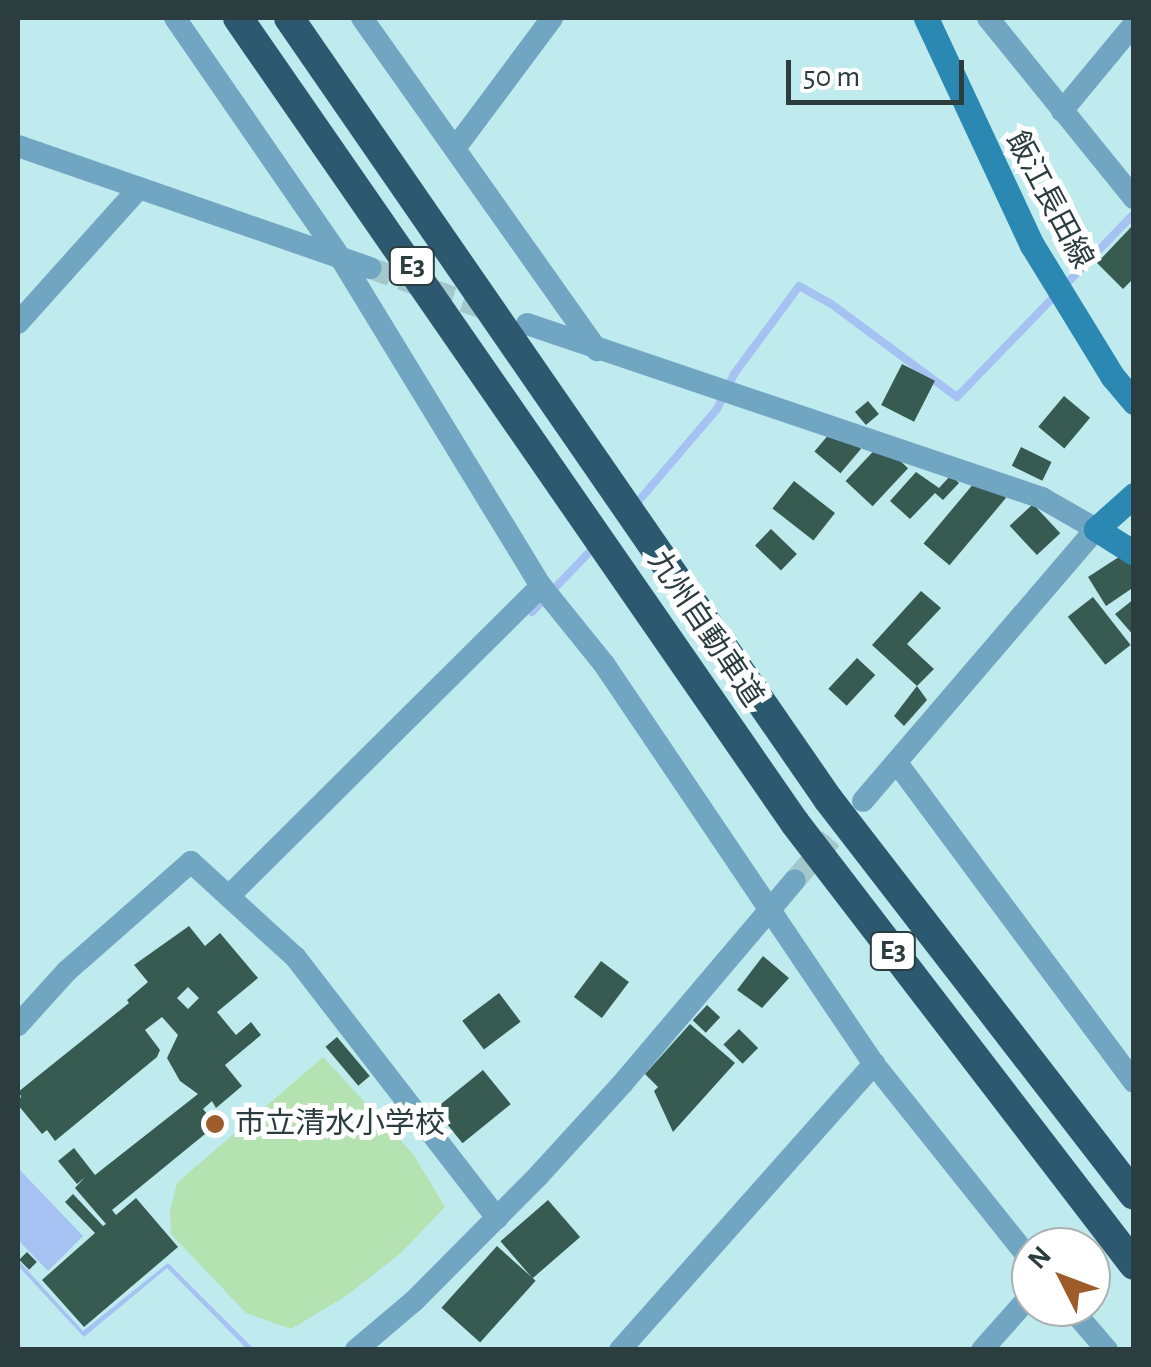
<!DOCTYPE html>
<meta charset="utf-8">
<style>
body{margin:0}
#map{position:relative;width:1151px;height:1367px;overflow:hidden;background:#bfebee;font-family:"Alegreya Sans","Noto Sans JP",sans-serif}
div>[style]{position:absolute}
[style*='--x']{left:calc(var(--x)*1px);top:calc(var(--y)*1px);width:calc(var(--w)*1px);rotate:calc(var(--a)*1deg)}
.green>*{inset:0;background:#b4e2b1}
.water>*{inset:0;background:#a6c2f3}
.stream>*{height:8px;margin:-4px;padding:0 4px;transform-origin:4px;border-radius:4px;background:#a6c2f3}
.building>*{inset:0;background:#375b50;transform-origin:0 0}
.street-tunnel>*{height:22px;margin-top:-11px;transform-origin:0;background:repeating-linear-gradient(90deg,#a2c8cb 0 22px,transparent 0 33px)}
.street>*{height:22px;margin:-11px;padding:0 11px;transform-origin:11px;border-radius:11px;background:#71a6c3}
.secondary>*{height:25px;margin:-12.5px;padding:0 12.5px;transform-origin:12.5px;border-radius:12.5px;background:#2a88b2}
.highway>*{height:30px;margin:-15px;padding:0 15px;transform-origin:15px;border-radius:15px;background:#2c5970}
.dots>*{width:28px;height:28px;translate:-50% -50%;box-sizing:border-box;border:5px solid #fff;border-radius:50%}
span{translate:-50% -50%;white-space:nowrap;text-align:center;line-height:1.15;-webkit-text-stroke:10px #fff;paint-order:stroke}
.shield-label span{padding:2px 8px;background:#fff;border:2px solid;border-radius:8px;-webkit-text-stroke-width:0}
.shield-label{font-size:28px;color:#2c3d3f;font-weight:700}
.street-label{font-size:30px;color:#2c3d3f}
.poi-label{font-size:30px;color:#2c3d3f}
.left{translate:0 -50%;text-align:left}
.frame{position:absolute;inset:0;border:20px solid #2c3d3f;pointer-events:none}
.north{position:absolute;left:1011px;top:1227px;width:100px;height:100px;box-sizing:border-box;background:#fff;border:2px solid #abb1b2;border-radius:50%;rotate:312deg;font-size:28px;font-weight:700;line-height:40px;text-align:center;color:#2c3d3f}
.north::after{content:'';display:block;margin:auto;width:35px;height:45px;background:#9e5c2a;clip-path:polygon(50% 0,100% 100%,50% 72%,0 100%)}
.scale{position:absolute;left:786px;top:60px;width:178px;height:45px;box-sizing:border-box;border:5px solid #2c3d3f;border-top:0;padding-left:12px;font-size:30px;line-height:35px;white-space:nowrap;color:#2c3d3f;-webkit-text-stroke:8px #fff;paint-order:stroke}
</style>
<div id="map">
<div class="green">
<i style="clip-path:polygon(323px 1057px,413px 1154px,445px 1207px,401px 1253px,346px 1296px,291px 1329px,246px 1313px,171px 1234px,170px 1211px,177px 1183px)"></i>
</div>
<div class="water">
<i style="clip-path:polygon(18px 1168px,83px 1236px,48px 1271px,18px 1240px)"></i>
<i style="clip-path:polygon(18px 1260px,83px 1331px,168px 1263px,254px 1349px,247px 1349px,167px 1268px,84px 1337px,18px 1266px)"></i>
</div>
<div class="stream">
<i style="--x:636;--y:504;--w:125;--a:-49.5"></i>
<i style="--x:717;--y:409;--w:39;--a:-64"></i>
<i style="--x:734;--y:374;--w:109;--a:-53.5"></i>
<i style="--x:799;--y:286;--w:35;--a:29"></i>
<i style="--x:830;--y:303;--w:158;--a:36.5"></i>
<i style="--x:957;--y:397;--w:255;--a:-46"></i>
<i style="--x:532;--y:612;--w:91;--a:-46.3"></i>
</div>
<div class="building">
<i style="clip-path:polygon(1134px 224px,1134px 278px,1123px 289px,1097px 263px)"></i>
<i style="left:902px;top:364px;width:37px;height:46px;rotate:27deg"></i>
<i style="left:1064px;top:396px;width:34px;height:40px;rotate:40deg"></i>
<i style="left:868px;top:401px;width:17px;height:17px;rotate:50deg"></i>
<i style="left:835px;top:427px;width:34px;height:32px;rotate:40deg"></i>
<i style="left:881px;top:443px;width:37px;height:52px;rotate:43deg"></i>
<i style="left:1021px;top:447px;width:34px;height:21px;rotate:26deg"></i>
<i style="clip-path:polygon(916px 472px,939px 488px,951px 475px,959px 483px,943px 500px,935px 493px,910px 519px,890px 501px)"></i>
<i style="left:980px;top:476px;width:34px;height:88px;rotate:40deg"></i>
<i style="left:794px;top:481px;width:52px;height:35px;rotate:38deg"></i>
<i style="left:1033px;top:504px;width:40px;height:32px;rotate:47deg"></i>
<i style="left:771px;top:529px;width:36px;height:23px;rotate:44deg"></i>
<i style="clip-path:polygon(1125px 553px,1134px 565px,1134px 587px,1106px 606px,1088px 577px)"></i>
<i style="clip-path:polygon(921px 591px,941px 608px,907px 644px,934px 669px,917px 686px,872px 645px)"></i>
<i style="left:1093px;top:597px;width:61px;height:32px;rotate:52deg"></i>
<i style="clip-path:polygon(1134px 599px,1134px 636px,1115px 614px)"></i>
<i style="left:857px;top:658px;width:25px;height:42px;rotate:43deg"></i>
<i style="clip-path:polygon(917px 686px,927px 700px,904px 726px,894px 716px)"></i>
<i style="clip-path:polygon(evenodd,189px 926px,205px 946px,220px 933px,258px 978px,217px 1012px,236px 1035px,251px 1022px,261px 1035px,225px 1065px,242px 1086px,216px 1108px,212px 1101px,203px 1109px,216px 1125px,112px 1210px,116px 1215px,136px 1198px,178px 1247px,84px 1327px,42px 1280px,95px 1233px,65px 1202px,73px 1194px,103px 1226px,106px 1224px,75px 1188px,85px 1177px,77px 1184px,58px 1161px,74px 1148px,95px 1175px,198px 1094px,180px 1081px,167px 1058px,178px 1035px,162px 1017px,145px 1030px,160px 1050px,157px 1057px,55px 1141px,47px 1130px,42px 1134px,18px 1105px,21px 1096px,18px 1092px,129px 1003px,127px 1000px,148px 982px,134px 965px,189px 926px,188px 987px,199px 998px,188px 1009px,177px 998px,188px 987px)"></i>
<i style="clip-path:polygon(763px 956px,789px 978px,762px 1008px,737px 990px)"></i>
<i style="left:601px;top:961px;width:35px;height:45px;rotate:37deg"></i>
<i style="left:499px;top:993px;width:36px;height:46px;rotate:53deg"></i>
<i style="left:707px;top:1005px;width:18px;height:21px;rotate:43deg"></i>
<i style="clip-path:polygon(690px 1024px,735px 1063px,673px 1132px,654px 1091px,658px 1087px,645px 1074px)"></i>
<i style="left:739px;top:1029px;width:27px;height:22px;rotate:45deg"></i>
<i style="left:337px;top:1037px;width:51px;height:15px;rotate:50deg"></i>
<i style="left:483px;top:1070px;width:44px;height:62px;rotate:51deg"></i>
<i style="left:548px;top:1200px;width:49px;height:63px;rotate:49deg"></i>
<i style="left:497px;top:1246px;width:52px;height:83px;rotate:42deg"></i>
<i style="left:27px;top:1252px;width:14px;height:11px;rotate:45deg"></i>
</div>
<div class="street-tunnel">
<i style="--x:370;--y:268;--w:132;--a:19.5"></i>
<i style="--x:795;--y:880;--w:91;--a:-49"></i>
</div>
<div class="street">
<i style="--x:175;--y:18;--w:290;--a:55.4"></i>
<i style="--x:340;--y:257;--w:386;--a:58.6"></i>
<i style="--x:541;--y:586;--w:100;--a:51.1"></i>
<i style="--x:604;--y:664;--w:483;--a:56"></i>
<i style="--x:874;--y:1064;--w:252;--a:51.4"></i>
<i style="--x:362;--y:18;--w:407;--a:54.7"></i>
<i style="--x:988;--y:18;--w:232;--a:51"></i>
<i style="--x:1062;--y:111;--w:113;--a:-50.4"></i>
<i style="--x:18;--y:146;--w:373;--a:19.1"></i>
<i style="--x:456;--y:147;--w:161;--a:-53.3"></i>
<i style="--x:18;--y:323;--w:181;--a:-48.1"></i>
<i style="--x:527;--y:324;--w:544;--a:18.67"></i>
<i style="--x:1042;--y:498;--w:62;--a:29.9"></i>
<i style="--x:1096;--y:529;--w:358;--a:130.6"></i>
<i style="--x:897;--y:763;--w:397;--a:53.4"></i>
<i style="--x:229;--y:896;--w:440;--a:-44.8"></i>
<i style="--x:18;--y:1025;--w:73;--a:-47.8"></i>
<i style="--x:67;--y:971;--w:165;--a:-41.3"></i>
<i style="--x:191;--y:862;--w:142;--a:42.4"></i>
<i style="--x:296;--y:958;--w:329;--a:52.3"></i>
<i style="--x:1070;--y:1307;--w:57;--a:49.3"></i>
<i style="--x:356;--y:1350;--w:76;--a:-40.2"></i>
<i style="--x:414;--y:1301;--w:177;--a:-45.2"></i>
<i style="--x:539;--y:1175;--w:123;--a:-47.6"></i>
<i style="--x:622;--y:1084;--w:267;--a:-49.7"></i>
<i style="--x:620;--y:1350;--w:383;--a:-48.4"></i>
<i style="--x:982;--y:1350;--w:74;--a:-48.3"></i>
</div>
<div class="secondary">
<i style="--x:926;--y:18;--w:251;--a:65"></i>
<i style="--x:1032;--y:245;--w:155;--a:58.5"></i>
<i style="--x:1113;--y:377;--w:33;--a:50"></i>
<i style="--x:1134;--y:495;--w:51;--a:138.2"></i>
<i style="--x:1096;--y:529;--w:45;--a:32.3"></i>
</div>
<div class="highway">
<i style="--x:238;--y:18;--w:979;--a:55.32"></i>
<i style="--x:795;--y:823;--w:557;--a:52.51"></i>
<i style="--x:289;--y:18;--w:949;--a:55.39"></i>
<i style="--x:828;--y:799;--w:500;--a:52.31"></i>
</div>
<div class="dots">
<i style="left:215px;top:1124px;background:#9e5c2a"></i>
</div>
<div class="shield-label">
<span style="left:412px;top:266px">E3</span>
<span style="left:893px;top:951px">E3</span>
</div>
<div class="street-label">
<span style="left:1049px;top:200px;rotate:62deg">飯江長田線</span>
<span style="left:705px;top:629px;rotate:56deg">九州自動車道</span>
</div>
<div class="poi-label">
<span class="left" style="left:235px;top:1124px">市立清水小学校</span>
</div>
<div class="frame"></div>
<div class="north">N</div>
<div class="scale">50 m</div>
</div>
